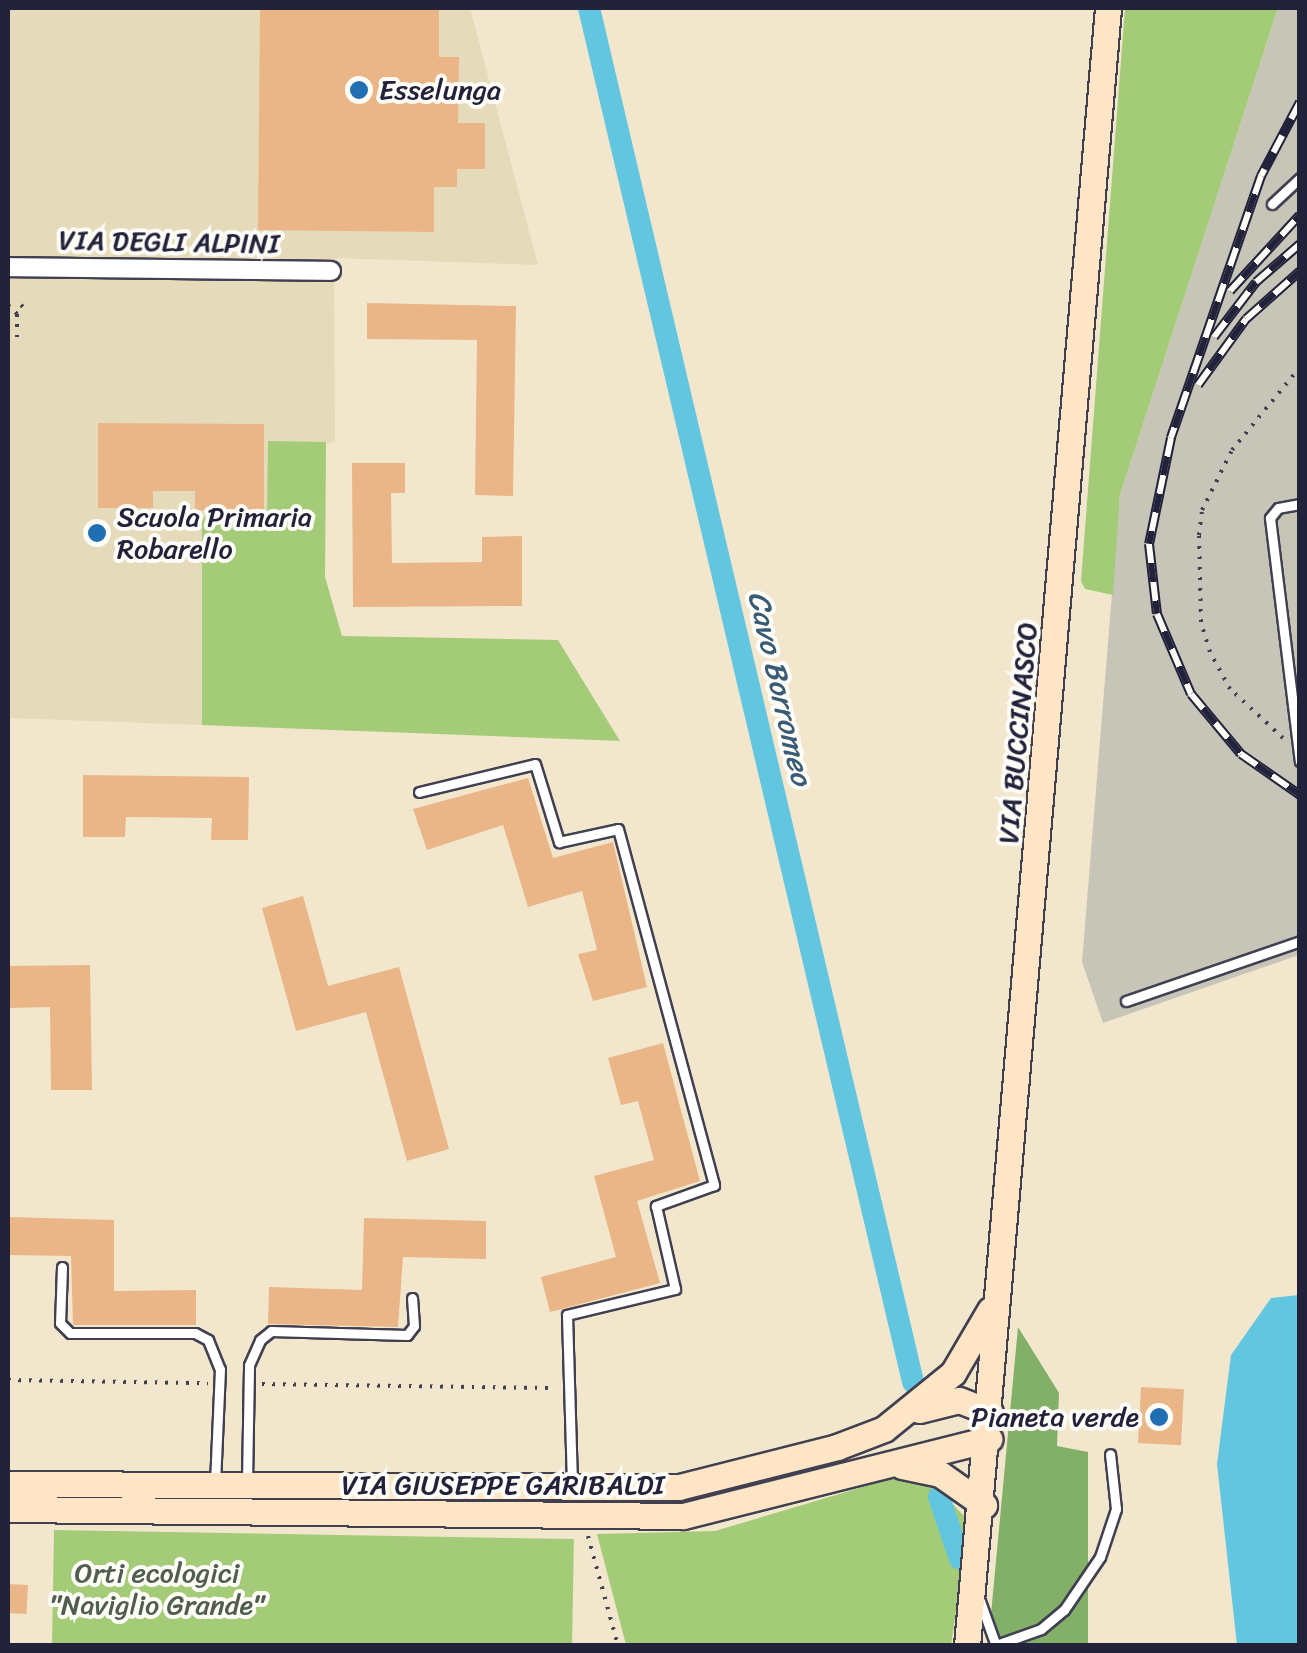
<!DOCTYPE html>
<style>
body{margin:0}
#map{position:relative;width:1307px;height:1653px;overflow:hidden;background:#f2e7cd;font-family:Sriracha,sans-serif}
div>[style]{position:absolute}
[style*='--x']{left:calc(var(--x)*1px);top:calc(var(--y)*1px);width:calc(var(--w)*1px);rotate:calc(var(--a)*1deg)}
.built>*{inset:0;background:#e5dbba}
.industrial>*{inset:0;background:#c7c5b8}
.green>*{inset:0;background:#a4cc78;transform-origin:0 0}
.forest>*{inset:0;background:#83b068}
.water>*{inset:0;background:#63c6e1}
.canal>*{height:22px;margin:-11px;padding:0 11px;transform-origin:11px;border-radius:11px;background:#63c6e1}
.building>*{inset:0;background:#eab687;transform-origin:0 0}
.path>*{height:4px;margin-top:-2px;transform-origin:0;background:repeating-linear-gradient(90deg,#414051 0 2.5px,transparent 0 10.5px)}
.roads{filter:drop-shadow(2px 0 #414051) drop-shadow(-2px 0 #414051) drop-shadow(0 2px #414051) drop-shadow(0 -2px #414051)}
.lane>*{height:9px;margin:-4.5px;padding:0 4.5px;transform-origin:4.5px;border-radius:4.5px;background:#fff}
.street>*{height:18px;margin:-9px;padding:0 9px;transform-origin:9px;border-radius:9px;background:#fff}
.secondary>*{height:25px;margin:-12.5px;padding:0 12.5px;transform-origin:12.5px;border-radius:12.5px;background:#fde5c5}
.rail>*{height:10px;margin-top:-5px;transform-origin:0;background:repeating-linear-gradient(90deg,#fdfcf7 0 19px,#22223b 0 38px);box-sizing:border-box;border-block:2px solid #22223b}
.dots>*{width:28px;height:28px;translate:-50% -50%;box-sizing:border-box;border:5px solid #fdfcf7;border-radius:50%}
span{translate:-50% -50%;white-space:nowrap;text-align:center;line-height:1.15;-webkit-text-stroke:8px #fdfcf7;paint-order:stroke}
.poi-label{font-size:28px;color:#22223b}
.left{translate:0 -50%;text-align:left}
.right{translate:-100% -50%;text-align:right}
.street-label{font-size:28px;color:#22223b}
.park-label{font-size:28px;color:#505e50}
.water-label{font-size:30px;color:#395b75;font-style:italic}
.frame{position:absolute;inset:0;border:10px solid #22223b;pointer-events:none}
</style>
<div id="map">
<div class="built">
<i style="clip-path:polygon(8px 8px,470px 8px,538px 265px,334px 258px,335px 442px,326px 443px,325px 577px,367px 731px,8px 718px)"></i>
</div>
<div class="industrial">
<i style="clip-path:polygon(1278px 8px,1299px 8px,1299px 955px,1103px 1023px,1082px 962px,1120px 495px)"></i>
</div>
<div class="green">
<i style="clip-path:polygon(1125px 8px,1278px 8px,1120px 495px,1113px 595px,1085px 589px,1081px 581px)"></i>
<i style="clip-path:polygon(268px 441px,326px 442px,325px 577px,342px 636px,558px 640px,620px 741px,202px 725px,202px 517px,267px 519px)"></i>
<i style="clip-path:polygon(903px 1475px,939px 1490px,969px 1521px,951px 1646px,626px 1645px,597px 1534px,715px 1531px)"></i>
<i style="left:54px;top:1530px;width:520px;height:115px;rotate:1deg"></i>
</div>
<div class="forest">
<i style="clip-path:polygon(1018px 1327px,1059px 1393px,1057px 1446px,1088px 1452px,1088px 1645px,988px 1646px)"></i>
</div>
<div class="water">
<i style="clip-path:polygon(1299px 1295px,1299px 1645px,1237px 1645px,1217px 1464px,1231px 1355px,1271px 1298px)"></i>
</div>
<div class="canal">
<i style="--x:589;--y:8;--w:1412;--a:76.73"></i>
<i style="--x:939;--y:1497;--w:65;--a:71.3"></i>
</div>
<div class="building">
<i style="clip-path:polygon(260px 8px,439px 8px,439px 57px,459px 57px,458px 123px,485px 123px,485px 169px,457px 169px,457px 187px,434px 187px,434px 232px,258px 230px)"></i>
<i style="clip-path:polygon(367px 303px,516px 306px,513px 496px,475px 495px,477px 340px,367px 339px)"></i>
<i style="clip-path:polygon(98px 423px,264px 424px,264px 510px,195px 510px,195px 491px,153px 491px,153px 508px,98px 508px)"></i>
<i style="clip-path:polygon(352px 463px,405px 463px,405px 493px,391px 493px,392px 563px,482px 562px,482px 537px,522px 536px,522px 606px,353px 607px)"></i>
<i style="clip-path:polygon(83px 775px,249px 777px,248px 840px,211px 840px,212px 818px,126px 817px,125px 837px,83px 837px)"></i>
<i style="clip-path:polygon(528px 778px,553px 858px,613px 842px,647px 987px,593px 1001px,578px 954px,597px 950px,582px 891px,528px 907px,503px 825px,427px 850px,413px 809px)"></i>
<i style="clip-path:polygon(303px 896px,328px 986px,399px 967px,449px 1149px,407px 1161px,366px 1012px,296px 1031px,262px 908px)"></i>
<i style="clip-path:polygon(90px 965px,92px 1090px,51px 1090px,50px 1007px,8px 1008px,8px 966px)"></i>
<i style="clip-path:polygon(663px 1043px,700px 1181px,637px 1201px,660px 1283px,550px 1312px,541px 1277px,616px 1257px,594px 1176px,654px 1160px,638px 1101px,621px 1105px,608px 1058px)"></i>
<i style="clip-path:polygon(8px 1217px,114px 1220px,114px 1291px,196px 1290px,196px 1325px,73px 1325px,71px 1256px,8px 1255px)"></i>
<i style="clip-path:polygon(364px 1218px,486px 1221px,486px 1259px,403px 1257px,398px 1327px,268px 1324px,269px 1287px,362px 1290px)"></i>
<i style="left:1141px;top:1387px;width:43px;height:56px;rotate:3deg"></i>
<i style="left:8px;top:1584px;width:20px;height:29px;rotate:3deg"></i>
</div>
<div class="path">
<i style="--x:8;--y:305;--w:13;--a:45"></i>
<i style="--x:17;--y:314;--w:23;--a:90"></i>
<i style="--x:21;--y:305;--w:6;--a:45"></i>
<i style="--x:1283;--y:738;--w:72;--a:-137.2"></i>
<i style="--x:1230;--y:689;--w:42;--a:-118.4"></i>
<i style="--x:1210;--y:652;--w:31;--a:-107"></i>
<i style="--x:1201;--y:622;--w:87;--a:-91.3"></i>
<i style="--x:1199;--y:535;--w:25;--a:-83"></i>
<i style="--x:1202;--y:510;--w:67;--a:-63.4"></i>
<i style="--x:1232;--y:450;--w:107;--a:-50.7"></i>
<i style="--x:8;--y:1380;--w:200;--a:0.9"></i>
<i style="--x:262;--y:1384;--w:291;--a:0.8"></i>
<i style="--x:588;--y:1536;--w:114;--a:74.7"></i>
</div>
<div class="roads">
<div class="lane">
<i style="--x:1272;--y:204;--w:38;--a:-43"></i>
<i style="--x:1300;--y:504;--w:22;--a:170"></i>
<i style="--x:1278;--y:508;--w:13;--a:129"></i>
<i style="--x:1270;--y:518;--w:245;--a:83"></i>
<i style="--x:419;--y:792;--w:119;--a:-13.6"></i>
<i style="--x:535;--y:764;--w:82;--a:72.9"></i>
<i style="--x:559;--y:842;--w:60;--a:-12.4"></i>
<i style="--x:618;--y:829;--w:369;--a:74.9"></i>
<i style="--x:714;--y:1185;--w:62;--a:160.1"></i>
<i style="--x:656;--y:1206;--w:85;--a:77.1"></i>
<i style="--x:675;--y:1289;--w:111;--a:166.5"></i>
<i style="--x:567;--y:1315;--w:171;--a:88.3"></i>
<i style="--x:1126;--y:1001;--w:184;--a:-19"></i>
<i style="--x:62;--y:1267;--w:56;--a:92"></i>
<i style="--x:60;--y:1323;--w:14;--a:45"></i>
<i style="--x:70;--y:1333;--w:125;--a:0"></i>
<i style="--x:195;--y:1333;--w:15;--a:28"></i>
<i style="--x:208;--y:1340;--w:31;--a:68"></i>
<i style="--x:220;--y:1369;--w:113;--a:92.5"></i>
<i style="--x:247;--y:1482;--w:117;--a:-89"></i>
<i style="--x:249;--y:1365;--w:27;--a:-66"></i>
<i style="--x:260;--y:1340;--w:14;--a:-39"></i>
<i style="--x:271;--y:1331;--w:136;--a:1.7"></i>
<i style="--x:407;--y:1335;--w:11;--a:-52"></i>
<i style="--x:414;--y:1326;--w:28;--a:-94"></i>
<i style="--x:980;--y:1601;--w:48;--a:70.4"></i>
<i style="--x:996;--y:1645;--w:48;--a:-19.6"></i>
<i style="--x:1041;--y:1629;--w:30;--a:-40"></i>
<i style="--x:1064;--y:1610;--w:64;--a:-55.8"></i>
<i style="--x:1100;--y:1557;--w:51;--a:-71.6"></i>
<i style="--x:1116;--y:1509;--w:55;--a:-96.2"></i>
</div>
<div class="street">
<i style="--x:8;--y:267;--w:323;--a:0.7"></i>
</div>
<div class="secondary">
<i style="--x:919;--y:1410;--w:41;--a:-14"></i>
<i style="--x:959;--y:1400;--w:33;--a:21"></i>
<i style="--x:902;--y:1466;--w:39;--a:12"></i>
<i style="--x:940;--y:1474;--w:54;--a:35.2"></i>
<i style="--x:8;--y:1484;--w:671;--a:0.26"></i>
<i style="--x:679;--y:1487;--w:163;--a:-14.2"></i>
<i style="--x:837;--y:1447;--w:50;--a:-21"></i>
<i style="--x:884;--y:1429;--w:89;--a:-39.1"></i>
<i style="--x:953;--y:1373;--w:73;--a:-59.6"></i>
<i style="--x:8;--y:1509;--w:675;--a:0.59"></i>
<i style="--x:683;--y:1516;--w:316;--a:-14.1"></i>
<i style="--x:967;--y:1646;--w:1644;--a:-85.08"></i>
</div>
</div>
<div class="rail">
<i style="--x:1300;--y:102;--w:84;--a:117.8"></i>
<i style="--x:1261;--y:176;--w:277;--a:109"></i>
<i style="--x:1171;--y:438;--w:108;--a:101.7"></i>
<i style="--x:1149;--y:544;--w:70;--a:83.5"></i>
<i style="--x:1157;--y:614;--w:87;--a:67"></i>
<i style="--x:1191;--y:694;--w:78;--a:50.2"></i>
<i style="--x:1241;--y:754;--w:72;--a:34.8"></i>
<i style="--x:1230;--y:291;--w:103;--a:-47.4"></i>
<i style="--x:1214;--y:337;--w:69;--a:-52.6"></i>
<i style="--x:1256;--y:282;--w:58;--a:-40.8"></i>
<i style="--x:1198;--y:385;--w:82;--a:-54"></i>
<i style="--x:1246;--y:319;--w:72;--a:-41.6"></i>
</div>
<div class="dots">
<i style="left:359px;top:90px;background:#1f6fb2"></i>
<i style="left:97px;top:533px;background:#1f6fb2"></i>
<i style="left:1159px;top:1417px;background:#1f6fb2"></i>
</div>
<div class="poi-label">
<span class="left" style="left:379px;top:90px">Esselunga</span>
<span class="left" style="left:117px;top:533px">Scuola Primaria<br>Robarello</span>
<span class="right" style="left:1139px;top:1417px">Pianeta verde</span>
</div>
<div class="street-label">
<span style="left:169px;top:242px;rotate:1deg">VIA DEGLI ALPINI</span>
<span style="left:1018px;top:733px;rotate:-85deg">VIA BUCCINASCO</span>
<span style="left:503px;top:1485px">VIA GIUSEPPE GARIBALDI</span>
</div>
<div class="park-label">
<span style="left:157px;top:1589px">Orti ecologici<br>"Naviglio Grande"</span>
</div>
<div class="water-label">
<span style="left:780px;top:688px;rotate:77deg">Cavo Borromeo</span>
</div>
<div class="frame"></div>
</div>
